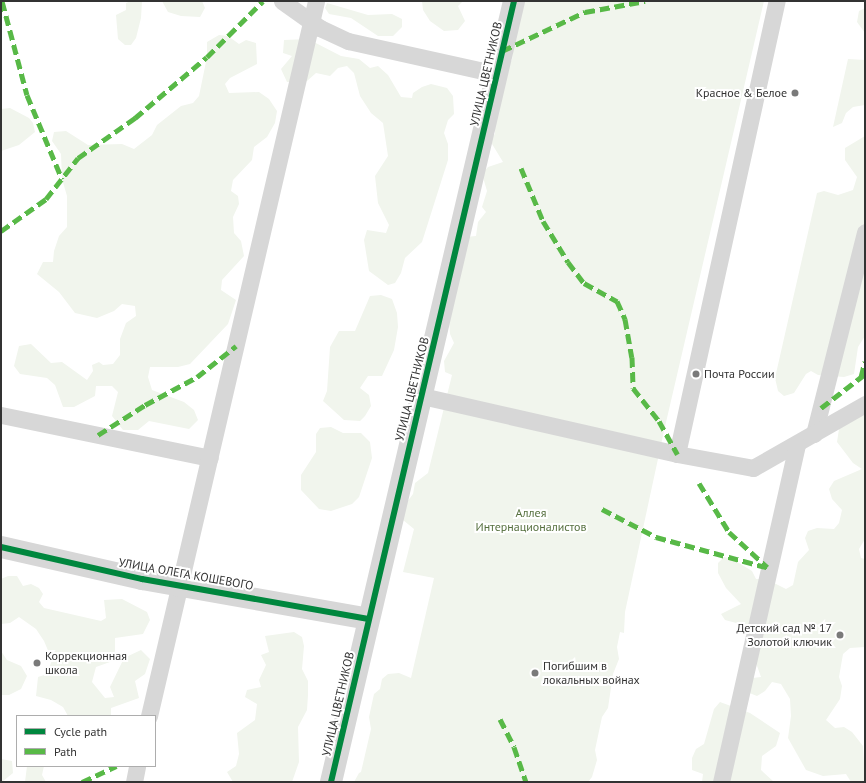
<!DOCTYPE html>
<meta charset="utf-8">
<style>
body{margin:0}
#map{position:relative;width:866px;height:783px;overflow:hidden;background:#fff;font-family:"PT Sans",sans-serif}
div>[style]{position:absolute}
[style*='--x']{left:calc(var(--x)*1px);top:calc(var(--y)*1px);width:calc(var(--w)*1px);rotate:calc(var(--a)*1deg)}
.green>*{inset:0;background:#f1f5ed}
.service>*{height:17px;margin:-8.5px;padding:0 8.5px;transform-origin:8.5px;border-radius:8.5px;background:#d7d7d7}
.tertiary>*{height:22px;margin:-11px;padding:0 11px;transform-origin:11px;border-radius:11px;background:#d7d7d7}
.quiet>*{height:5px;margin-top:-2.5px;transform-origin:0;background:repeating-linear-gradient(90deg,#58b947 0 10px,transparent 0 15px)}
.cycleway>*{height:6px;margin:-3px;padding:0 3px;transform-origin:3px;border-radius:3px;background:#00873e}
.dots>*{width:11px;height:11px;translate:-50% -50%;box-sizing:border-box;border:2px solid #fff;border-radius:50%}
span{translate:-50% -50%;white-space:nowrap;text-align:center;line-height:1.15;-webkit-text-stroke:4px #fff;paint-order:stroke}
.street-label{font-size:12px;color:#333}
.poi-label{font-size:12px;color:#333}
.right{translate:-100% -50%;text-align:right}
.left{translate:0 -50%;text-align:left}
.park-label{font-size:12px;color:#56703f}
.frame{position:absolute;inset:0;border:2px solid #333;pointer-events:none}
.legend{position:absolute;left:16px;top:715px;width:140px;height:52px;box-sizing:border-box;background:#fff;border:1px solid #adadad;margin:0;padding:5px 7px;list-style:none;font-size:12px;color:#333}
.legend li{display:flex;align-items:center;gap:8px;height:20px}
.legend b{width:20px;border:1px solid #adadad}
</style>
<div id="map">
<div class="green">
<i style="clip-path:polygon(131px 1px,142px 1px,141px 18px,136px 38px,131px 45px,125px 45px,118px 39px,116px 15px,126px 10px,126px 3px)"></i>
<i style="clip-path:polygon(162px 1px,202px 1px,205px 8px,200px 17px,181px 16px,168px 12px)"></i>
<i style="clip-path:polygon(422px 1px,463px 1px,458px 6px,465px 21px,458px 30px,444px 31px,430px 21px,423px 10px)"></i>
<i style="clip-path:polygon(524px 1px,764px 1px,664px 431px,625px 612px,624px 633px,620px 632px,617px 647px,619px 659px,613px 674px,608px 708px,602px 717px,595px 750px,597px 760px,592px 777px,588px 782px,354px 782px,359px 773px,361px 772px,371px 729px,369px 717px,374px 694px,380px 689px,382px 679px,388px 674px,399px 673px,411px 678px,434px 578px,403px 572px,414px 529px,403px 520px,404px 506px,413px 494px,415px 483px,428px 473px,452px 375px,445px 372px,444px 361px,454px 343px,450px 334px,449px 319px,466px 237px,476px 236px,478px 222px,486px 212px,482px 207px,487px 191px,482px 174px,488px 167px,503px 162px,489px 139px,495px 134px,494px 114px,505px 68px,512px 60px,517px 16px,524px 7px)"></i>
<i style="clip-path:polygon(327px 3px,368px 15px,392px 14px,402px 19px,402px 27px,393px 36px,378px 36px,351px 18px,329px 14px,325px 8px)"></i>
<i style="clip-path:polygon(865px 8px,865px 33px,857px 22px,859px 11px)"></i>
<i style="clip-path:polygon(219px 35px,228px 36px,239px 44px,246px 40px,256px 43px,257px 64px,230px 78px,225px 84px,229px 93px,259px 92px,269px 99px,277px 111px,275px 123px,267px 137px,254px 147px,252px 160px,233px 180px,231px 191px,238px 196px,239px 204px,233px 217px,234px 233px,241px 241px,244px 256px,222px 280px,221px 290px,236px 300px,228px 324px,190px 364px,178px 367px,150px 367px,148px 377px,152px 390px,184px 402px,194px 410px,198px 420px,189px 429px,149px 421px,138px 430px,123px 430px,112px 416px,118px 392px,112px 386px,96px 386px,95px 396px,74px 407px,63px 407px,55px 385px,47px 378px,20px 374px,14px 366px,19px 346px,31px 344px,51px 363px,62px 362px,87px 380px,93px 371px,92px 365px,99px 362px,103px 365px,113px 364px,120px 355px,120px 339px,126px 323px,136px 316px,135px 306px,122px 304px,114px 311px,97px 318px,75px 313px,59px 292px,37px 274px,43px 262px,53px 262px,54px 251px,59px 236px,67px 227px,67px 196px,62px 179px,61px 154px,52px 141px,54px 132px,66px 131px,88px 145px,122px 144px,134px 149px,152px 135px,157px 125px,181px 106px,193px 103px,199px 96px,207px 57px,207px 42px)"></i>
<i style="clip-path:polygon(308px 39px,341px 56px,359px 59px,370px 68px,378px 66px,388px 75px,401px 97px,412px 98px,413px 93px,422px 87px,431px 84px,447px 88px,453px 96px,454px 114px,448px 120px,444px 133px,448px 144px,448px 160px,422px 242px,405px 258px,401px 273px,395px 283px,388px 285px,369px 271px,364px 240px,367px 230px,386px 233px,389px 225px,378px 203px,375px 176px,388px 156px,383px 123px,371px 113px,360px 96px,354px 73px,347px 66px,338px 68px,330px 76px,316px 73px,307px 81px,287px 82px,281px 69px,292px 56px,283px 53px,284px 40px)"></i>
<i style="clip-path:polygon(848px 59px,865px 60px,865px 105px,853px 107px,846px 113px,842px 123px,833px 127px)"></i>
<i style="clip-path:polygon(10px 108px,29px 118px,33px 123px,35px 132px,19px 145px,1px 151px,1px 109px)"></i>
<i style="clip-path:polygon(865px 136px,865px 336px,858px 347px,854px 374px,844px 377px,818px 375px,811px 371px,806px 374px,794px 393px,784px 396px,778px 391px,775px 378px,817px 193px,824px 191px,838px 195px,853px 190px,857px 177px,845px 160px,845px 148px)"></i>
<i style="clip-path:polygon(381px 295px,392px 299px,397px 313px,398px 327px,394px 350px,382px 376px,368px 376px,360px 388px,369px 395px,371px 406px,365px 416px,360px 421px,344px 420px,323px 401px,327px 391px,330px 347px,339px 331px,355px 331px,370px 296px)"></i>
<i style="clip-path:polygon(865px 414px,865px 539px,859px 549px,861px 558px,865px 559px,865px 647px,850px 648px,843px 654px,839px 677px,842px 686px,840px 699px,826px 720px,835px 728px,844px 727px,852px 732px,863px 746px,865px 782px,851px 782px,846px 774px,823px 776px,806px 770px,788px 738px,791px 716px,790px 699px,781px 684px,772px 682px,765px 691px,757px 696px,742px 690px,744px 679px,761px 677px,751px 649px,754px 633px,740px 624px,725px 620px,721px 614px,741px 604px,726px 588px,718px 573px,718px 563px,724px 557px,734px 560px,752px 571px,756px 579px,766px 579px,786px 589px,793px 585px,798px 562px,809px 550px,805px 538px,808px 531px,817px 528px,834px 529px,839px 523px,842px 510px,832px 499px,829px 489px,834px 481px,862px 469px,853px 463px,837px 442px,839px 429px,849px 418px)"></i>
<i style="clip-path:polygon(331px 427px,343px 433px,361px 433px,370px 442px,372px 458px,359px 497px,352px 504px,331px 511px,319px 509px,301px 490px,301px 475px,316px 452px,316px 434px,320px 428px)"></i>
<i style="clip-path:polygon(8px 576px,17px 576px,23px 586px,31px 584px,39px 588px,43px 594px,39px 602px,44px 608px,101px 621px,106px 618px,104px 600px,122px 599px,147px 612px,150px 620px,143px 634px,115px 638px,115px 651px,110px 662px,96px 667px,92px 682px,105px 698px,114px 697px,110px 687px,124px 658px,141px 650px,150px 659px,145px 674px,135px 681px,139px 698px,111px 708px,111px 716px,68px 716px,63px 707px,51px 700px,36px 696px,38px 677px,47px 674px,52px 660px,44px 641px,36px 629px,19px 617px,10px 623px,1px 624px,1px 579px)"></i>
<i style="clip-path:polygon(294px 632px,302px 637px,304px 646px,302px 669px,308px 681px,308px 695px,307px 710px,298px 727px,299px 762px,292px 782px,233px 782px,227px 772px,236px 766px,239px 754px,237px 733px,255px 720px,257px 704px,245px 697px,247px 690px,261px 687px,259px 680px,266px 665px,261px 655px,269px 652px,265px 636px)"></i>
<i style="clip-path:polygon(1px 651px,7px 660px,21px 666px,27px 676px,21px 689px,9px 695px,1px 695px)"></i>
<i style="clip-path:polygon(720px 702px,750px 713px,780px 733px,776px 746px,762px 756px,761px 770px,774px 782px,702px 782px,703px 774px,692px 770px,692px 758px,696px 749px,704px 744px,714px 709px)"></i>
<i style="clip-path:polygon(1px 759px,12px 761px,13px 773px,2px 782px)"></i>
<i style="clip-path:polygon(27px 766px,44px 766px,42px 775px,46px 782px,25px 782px)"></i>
</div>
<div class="service">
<i style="--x:282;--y:1;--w:47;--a:35.4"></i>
<i style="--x:320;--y:28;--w:31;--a:25"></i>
<i style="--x:348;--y:41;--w:153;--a:12.5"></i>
<i style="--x:422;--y:396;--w:262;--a:12.8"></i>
<i style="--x:677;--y:454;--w:464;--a:-77.6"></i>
<i style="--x:1;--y:415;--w:213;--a:11.6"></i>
<i style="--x:814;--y:434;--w:208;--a:-75.8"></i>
<i style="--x:677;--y:454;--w:77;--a:10.4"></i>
<i style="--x:753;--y:468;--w:129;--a:-29.7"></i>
<i style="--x:149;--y:716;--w:734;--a:-76.85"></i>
<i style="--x:134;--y:782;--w:16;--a:-79"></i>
<i style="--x:721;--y:782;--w:346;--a:-77.3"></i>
</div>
<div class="tertiary">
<i style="--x:1;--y:547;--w:145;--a:12.8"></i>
<i style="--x:142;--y:579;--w:230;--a:10"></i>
<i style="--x:331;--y:782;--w:802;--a:-76.81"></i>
</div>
<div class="quiet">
<i style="--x:2;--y:1;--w:97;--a:75.1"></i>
<i style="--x:27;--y:95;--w:91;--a:67.4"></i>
<i style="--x:502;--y:51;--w:92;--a:-25.2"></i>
<i style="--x:585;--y:12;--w:61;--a:-10.4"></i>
<i style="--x:521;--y:168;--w:57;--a:67.5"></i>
<i style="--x:543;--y:221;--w:48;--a:58.6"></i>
<i style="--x:568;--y:262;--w:26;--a:53"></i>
<i style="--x:584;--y:283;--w:38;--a:29"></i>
<i style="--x:617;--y:301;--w:20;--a:66"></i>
<i style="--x:625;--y:319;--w:39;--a:80"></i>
<i style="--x:632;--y:357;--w:31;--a:88"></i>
<i style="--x:633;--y:388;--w:42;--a:51.8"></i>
<i style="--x:659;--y:421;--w:38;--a:61"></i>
<i style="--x:1;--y:231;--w:55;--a:-35.4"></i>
<i style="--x:46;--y:199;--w:52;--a:-52"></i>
<i style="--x:78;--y:158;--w:70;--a:-35.1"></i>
<i style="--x:135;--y:118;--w:94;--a:-40.3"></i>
<i style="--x:207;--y:57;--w:79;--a:-45"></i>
<i style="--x:861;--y:377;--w:16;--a:-76"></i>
<i style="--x:821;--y:408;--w:56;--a:-37.7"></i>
<i style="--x:98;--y:435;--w:56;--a:-32.6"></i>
<i style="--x:145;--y:405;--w:59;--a:-28.3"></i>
<i style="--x:197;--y:377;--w:50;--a:-38.5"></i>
<i style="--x:699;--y:483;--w:57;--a:58.5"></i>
<i style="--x:729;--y:532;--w:52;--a:42.6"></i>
<i style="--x:602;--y:509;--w:61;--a:27.4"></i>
<i style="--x:656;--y:537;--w:117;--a:15.3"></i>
<i style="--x:500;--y:719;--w:31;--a:63"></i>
<i style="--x:514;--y:747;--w:37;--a:71"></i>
<i style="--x:82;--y:782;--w:38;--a:-25"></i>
</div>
<div class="cycleway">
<i style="--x:1;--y:547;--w:145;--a:12.8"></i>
<i style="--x:142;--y:579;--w:230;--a:10"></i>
<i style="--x:331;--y:782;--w:802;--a:-76.81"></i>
</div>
<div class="dots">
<i style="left:795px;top:93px;background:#7a7a7a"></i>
<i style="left:696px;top:374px;background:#7a7a7a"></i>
<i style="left:840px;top:635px;background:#7a7a7a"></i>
<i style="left:37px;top:663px;background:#7a7a7a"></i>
<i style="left:535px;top:673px;background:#7a7a7a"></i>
</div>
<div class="street-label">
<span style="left:486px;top:74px;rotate:-77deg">УЛИЦА ЦВЕТНИКОВ</span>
<span style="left:412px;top:389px;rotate:-76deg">УЛИЦА ЦВЕТНИКОВ</span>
<span style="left:186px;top:574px;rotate:10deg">УЛИЦА ОЛЕГА КОШЕВОГО</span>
<span style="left:338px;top:704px;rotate:-77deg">УЛИЦА ЦВЕТНИКОВ</span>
</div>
<div class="poi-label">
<span class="right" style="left:787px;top:93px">Красное &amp; Белое</span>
<span class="left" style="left:704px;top:374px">Почта России</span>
<span class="right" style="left:832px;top:635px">Детский сад № 17<br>Золотой ключик</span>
<span class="left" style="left:45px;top:663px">Коррекционная<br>школа</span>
<span class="left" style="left:543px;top:673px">Погибшим в<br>локальных войнах</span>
</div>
<div class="park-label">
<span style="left:531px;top:520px">Аллея<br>Интернационалистов</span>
</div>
<div class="frame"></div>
<ul class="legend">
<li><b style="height:5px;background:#00873e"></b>Cycle path</li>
<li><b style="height:5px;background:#58b947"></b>Path</li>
</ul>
</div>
